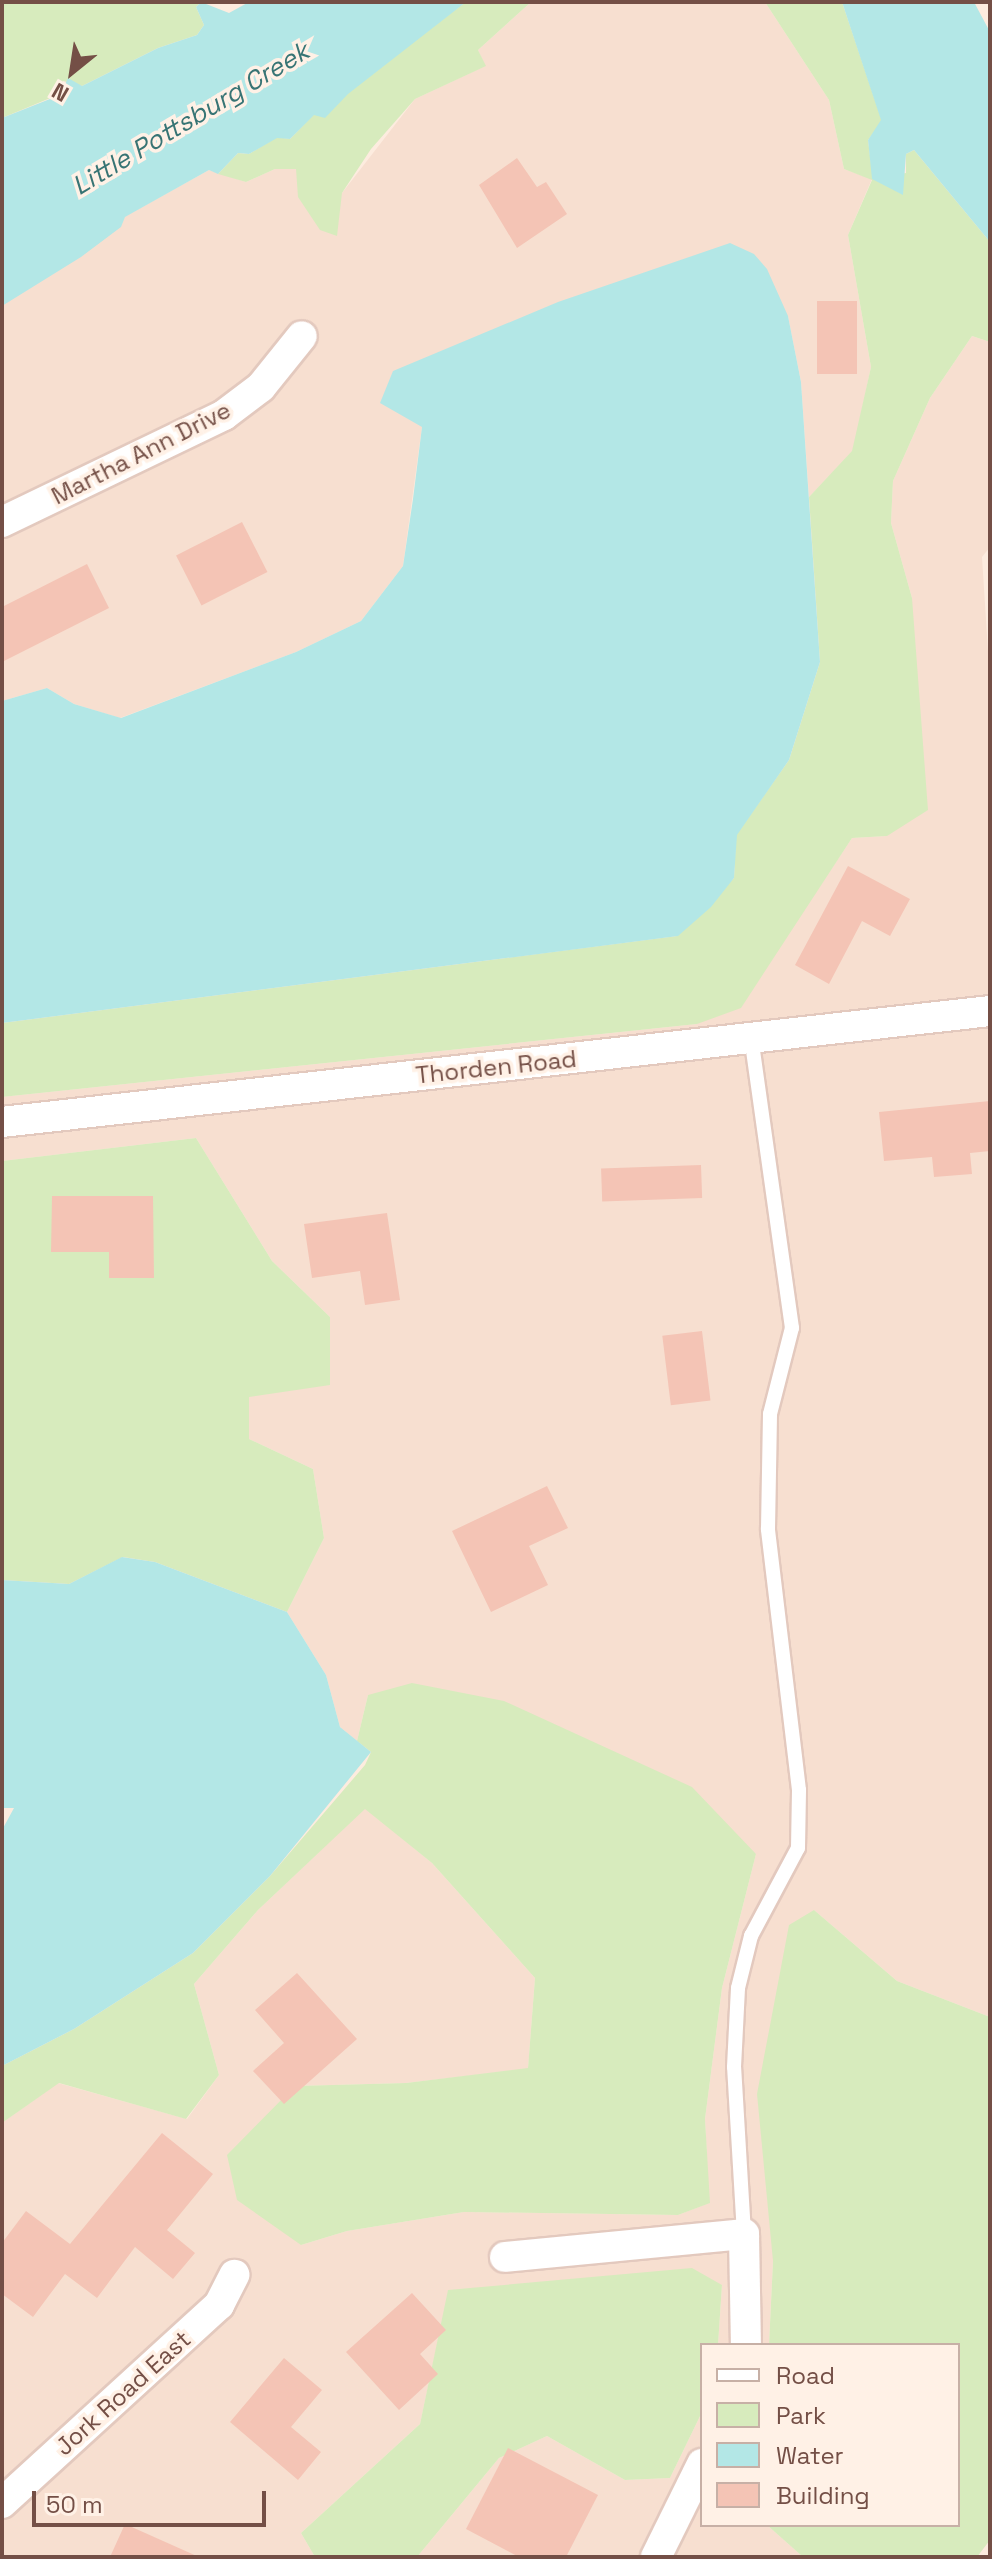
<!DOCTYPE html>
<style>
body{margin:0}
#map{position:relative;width:992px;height:2559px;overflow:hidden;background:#fdecdf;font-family:"Space Grotesk",sans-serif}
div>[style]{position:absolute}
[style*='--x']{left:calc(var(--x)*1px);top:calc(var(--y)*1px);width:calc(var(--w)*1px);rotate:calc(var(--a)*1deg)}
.residential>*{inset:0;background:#f7dfd0}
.green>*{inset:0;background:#d7ebbd}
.water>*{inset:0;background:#b3e7e6}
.building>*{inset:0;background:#f4c4b5;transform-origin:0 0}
.roads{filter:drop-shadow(2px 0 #e3c9be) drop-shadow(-2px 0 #e3c9be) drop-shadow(0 2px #e3c9be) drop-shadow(0 -2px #e3c9be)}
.service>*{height:14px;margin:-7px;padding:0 7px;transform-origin:7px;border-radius:7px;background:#fff}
.minor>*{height:30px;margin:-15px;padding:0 15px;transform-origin:15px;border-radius:15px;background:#fff}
span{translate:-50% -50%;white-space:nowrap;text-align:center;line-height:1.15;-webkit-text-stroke:7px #fff1e6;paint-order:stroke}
.street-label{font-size:24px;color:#744f46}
.water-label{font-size:26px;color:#377474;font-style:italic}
.frame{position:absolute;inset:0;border:4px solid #744f46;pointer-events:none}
.legend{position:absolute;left:700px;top:2343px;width:260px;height:184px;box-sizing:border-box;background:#fff1e6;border:2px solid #c7b0a6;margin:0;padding:10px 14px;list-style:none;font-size:24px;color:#744f46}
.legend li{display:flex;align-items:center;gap:16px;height:40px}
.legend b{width:40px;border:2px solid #c7b0a6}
.north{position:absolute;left:32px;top:32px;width:80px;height:80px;-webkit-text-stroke:6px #fff1e6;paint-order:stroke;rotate:210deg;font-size:22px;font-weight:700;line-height:32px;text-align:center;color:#744f46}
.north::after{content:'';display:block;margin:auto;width:28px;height:36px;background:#744f46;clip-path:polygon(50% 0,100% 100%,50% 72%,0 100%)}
.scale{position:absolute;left:32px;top:2491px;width:234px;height:36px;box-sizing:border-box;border:4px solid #744f46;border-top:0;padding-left:10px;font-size:24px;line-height:28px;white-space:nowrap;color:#744f46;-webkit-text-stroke:6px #fff1e6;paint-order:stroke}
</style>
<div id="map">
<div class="residential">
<i style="clip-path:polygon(531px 2px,765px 2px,829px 100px,844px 169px,872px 179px,848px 235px,871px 367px,853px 451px,809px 497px,801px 382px,788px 316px,422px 427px,403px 566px,361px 621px,296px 652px,120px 718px,74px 704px,47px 688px,2px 701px,2px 306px,124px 217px,209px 170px,246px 182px,275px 169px,296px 169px,342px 193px,415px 99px,485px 66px,478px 50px)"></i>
<i style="clip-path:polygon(972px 336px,990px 342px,990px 547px,982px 557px,990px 683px,990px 2017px,897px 1981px,814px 1910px,773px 2261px,769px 2345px,718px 2345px,722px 2285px,449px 2290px,420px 2424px,301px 2533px,315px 2557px,2px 2557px,2px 2123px,58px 2083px,187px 2119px,219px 2075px,194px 1984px,258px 1910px,365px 1808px,432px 1863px,535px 1978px,528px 2069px,406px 2083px,295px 2086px,301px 2245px,347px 2231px,464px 2212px,678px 2215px,709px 2203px,705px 2119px,722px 1988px,756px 1854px,368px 1695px,357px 1741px,340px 1727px,326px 1675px,287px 1612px,324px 1538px,313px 1469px,249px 1439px,249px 1396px,330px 1317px,272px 1261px,196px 1138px,2px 1161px,2px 1097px,697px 1024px,820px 886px,852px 838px,887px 836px,912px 598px,891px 523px,893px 481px,930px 398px)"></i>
<i style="clip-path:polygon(702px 2412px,702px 2525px,767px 2525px,803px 2557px,417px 2557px,499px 2458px,547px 2436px,625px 2480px,670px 2478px)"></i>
</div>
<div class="green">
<i style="clip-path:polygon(2px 2px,201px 2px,196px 7px,204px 25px,197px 35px,158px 48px,82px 86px,63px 81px,60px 94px,2px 118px)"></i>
<i style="clip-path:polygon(466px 2px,531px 2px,478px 50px,486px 66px,415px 99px,371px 149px,342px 193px,337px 236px,320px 230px,298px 197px,296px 169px,275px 169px,246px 182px,218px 174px,238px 153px,249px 154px,277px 137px,290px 139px,314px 114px)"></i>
<i style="clip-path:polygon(765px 2px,842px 2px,882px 121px,868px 140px,873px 179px,906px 173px,906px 154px,914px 150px,990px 242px,990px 342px,972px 336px,930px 398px,893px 481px,891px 523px,912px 598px,928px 810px,887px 836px,852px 838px,741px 1008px,697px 1024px,2px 1097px,2px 1023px,677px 936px,734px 878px,736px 835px,789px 760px,820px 662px,809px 497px,852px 451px,871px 367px,848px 235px,872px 180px,844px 169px,829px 100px)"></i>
<i style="clip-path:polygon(196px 1138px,272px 1261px,330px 1317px,330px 1385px,249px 1397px,249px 1439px,313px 1469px,324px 1538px,287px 1612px,155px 1562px,123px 1557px,69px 1584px,2px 1580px,2px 1161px)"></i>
<i style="clip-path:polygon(412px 1683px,504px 1701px,692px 1787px,756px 1854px,722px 1988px,705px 2119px,710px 2203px,678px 2215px,464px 2212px,347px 2231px,301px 2245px,237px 2200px,227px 2155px,295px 2086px,406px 2083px,528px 2068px,535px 1978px,432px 1863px,365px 1809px,258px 1910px,194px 1984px,219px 2075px,186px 2119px,59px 2083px,2px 2123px,2px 2066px,74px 2029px,193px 1953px,270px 1876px,365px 1765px,371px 1752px,357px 1741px,368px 1695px)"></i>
<i style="clip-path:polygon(814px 1910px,897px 1981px,990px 2017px,990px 2540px,977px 2557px,803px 2557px,767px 2525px,958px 2525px,958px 2345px,769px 2345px,773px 2261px,757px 2094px,789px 1925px)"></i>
<i style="clip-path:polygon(692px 2268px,722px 2285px,718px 2345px,702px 2345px,702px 2412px,670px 2478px,625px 2480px,547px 2436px,499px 2458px,417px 2557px,315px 2557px,301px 2533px,420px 2424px,448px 2290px)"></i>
</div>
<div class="water">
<i style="clip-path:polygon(201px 2px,229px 13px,249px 2px,466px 2px,348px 94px,325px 118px,314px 115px,290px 139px,277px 138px,249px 154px,238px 153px,218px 174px,209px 170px,125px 217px,121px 227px,81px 257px,2px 306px,2px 118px,60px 95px,68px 78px,82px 86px,158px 48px,197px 35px,204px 25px,196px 7px)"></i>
<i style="clip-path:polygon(842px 2px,974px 2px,990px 32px,990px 242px,914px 150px,906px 154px,903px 195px,872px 179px,868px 140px,881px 120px)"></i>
<i style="clip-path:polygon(730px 243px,754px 254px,767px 269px,788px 316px,801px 382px,820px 662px,789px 760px,737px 835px,734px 878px,711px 907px,678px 936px,2px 1023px,2px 701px,47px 688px,74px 704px,121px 718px,296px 652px,361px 621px,403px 566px,413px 499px,422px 427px,380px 403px,393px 371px,558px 302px)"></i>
<i style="clip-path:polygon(122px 1557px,155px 1562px,287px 1612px,326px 1675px,340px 1727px,371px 1752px,270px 1876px,193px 1953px,74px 2029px,2px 2066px,2px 1830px,14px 1808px,2px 1808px,2px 1580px,69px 1584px)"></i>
</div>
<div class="building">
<i style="clip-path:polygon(517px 158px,537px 187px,546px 182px,567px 214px,517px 248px,479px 185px)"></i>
<i style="left:817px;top:301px;width:40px;height:73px"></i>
<i style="left:242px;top:522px;width:56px;height:74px;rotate:63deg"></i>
<i style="clip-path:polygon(87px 564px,109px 608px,2px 662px,2px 607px)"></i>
<i style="clip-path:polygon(848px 866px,910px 899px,890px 936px,862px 921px,829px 984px,795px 965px)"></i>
<i style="clip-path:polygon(990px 1101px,990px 1151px,970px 1153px,972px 1174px,934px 1177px,932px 1157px,884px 1161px,879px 1112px)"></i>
<i style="left:701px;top:1165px;width:33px;height:100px;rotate:88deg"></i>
<i style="clip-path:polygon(52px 1196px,153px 1196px,154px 1278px,109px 1278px,109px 1252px,51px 1252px)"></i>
<i style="clip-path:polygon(387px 1213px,400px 1300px,365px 1305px,360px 1271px,312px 1278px,304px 1224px)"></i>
<i style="left:702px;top:1331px;width:70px;height:40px;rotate:83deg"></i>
<i style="clip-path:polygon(547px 1486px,568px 1528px,529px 1546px,548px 1585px,491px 1612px,452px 1531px)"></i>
<i style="clip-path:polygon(297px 1973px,357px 2039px,284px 2104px,253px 2071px,284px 2043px,255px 2010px)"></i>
<i style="clip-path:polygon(162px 2133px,213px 2174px,167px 2230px,195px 2253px,173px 2279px,135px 2247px,97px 2298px,65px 2274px,33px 2317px,2px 2294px,2px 2243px,26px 2211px,70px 2244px)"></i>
<i style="clip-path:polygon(412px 2293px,446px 2330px,420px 2354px,438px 2374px,399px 2410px,346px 2352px)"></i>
<i style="clip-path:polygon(284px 2358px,322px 2390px,291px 2427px,321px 2452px,298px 2480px,230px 2422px)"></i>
<i style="clip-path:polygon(508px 2448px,598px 2495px,566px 2557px,519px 2557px,466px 2529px)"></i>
<i style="clip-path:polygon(125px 2524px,199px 2557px,110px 2557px)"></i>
</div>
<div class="roads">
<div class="service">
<i style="--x:744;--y:2234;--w:167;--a:-93.4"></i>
<i style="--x:734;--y:2067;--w:79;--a:-87.1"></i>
<i style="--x:738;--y:1988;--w:54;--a:-76"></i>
<i style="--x:751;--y:1936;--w:100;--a:-61.9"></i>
<i style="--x:798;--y:1848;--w:58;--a:-89"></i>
<i style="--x:799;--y:1790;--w:263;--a:-96.8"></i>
<i style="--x:768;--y:1529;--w:115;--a:-89"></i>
<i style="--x:770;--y:1414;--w:89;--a:-75.7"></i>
<i style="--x:792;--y:1328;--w:293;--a:-98"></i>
</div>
<div class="minor">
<i style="--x:2;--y:522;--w:246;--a:-25.7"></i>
<i style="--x:224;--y:415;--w:46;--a:-37.1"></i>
<i style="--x:261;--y:387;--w:65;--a:-51.2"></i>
<i style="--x:2;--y:1122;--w:994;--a:-6.41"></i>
<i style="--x:505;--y:2257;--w:240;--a:-5.5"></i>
<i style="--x:744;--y:2234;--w:111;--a:89"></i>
<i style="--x:2;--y:2503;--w:294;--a:-42.4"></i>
<i style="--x:219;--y:2305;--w:34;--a:-63"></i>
<i style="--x:656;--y:2557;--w:104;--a:-63.7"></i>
</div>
</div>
<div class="street-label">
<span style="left:141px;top:453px;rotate:-27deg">Martha Ann Drive</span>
<span style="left:496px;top:1067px;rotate:-6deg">Thorden Road</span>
<span style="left:123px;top:2393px;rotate:-42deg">Jork Road East</span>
</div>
<div class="water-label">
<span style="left:191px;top:119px;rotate:-31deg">Little Pottsburg Creek</span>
</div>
<div class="frame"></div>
<ul class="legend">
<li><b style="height:10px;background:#fff"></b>Road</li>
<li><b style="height:22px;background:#d7ebbd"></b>Park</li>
<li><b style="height:22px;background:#b3e7e6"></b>Water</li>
<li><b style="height:22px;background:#f4c4b5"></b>Building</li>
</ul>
<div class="north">N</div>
<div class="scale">50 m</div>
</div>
